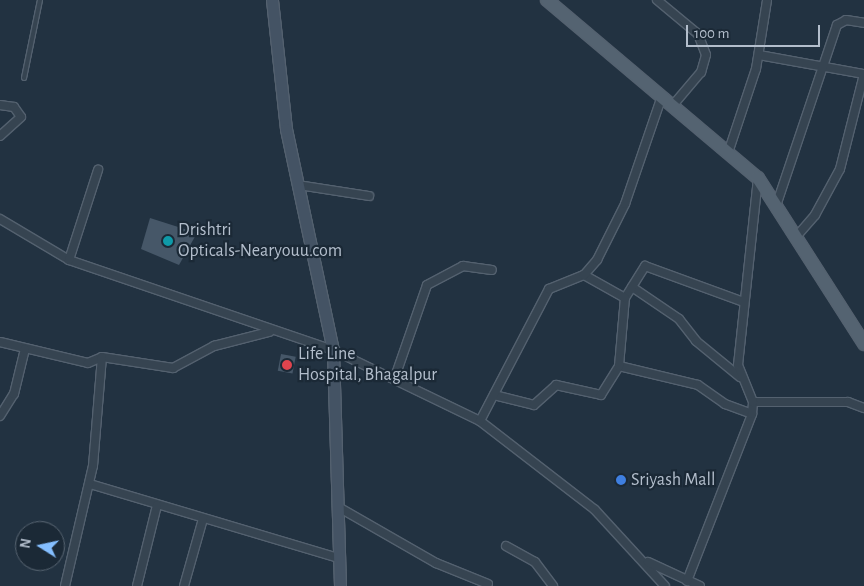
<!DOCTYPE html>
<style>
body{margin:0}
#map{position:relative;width:864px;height:586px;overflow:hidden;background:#223241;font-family:"Alegreya Sans",sans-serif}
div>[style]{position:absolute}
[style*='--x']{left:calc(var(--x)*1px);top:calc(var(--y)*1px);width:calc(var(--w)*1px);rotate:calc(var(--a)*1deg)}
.building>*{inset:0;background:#465768;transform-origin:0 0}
.roads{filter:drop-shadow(1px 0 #54616f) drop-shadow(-1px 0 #54616f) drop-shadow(0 1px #54616f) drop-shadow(0 -1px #54616f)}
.service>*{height:4px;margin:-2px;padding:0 2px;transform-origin:2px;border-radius:2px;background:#364451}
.minor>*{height:8px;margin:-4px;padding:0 4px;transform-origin:4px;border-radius:4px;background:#364451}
.secondary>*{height:11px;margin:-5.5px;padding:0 5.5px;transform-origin:5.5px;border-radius:5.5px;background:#445364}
.primary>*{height:12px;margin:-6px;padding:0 6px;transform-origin:6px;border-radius:6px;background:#546371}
.dots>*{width:14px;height:14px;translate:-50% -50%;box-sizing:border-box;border:2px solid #1b2936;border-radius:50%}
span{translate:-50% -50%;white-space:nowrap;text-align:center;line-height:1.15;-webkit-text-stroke:4.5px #1b2936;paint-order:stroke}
.poi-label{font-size:18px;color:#b3becc}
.left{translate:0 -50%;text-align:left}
.north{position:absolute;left:15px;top:521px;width:50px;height:50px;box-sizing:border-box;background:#1b2936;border:1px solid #586572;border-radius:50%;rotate:280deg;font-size:14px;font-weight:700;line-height:20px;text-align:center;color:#b3becc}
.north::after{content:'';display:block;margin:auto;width:18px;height:22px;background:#84beff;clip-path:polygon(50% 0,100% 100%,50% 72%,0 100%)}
.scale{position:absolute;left:686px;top:25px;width:134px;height:22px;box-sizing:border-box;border:2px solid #b3becc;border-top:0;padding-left:6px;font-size:15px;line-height:18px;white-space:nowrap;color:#b3becc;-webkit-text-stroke:4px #1b2936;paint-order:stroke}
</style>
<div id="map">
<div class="building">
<i style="clip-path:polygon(150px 218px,197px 233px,179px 265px,141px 249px)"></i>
<i style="left:281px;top:354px;width:15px;height:17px;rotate:11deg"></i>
</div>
<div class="roads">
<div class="service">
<i style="--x:24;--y:78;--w:80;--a:-78.4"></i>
</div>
<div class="minor">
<i style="--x:657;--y:0;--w:53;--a:39.7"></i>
<i style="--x:698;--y:34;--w:22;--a:69"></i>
<i style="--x:706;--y:55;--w:18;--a:106"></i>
<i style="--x:701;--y:72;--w:43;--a:130.3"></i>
<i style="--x:759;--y:55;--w:107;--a:10.3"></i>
<i style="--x:0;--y:105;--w:14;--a:8"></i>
<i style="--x:14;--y:107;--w:12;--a:55"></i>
<i style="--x:21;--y:117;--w:28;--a:138"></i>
<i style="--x:729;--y:150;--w:85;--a:-71.6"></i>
<i style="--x:756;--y:69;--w:70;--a:-80.9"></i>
<i style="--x:298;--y:185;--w:72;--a:8.8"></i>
<i style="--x:776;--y:206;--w:191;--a:-71.4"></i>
<i style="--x:837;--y:25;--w:10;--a:-29"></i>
<i style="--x:846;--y:20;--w:18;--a:9"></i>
<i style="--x:0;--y:219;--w:80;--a:30.7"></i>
<i style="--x:69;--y:260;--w:279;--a:18.8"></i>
<i style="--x:333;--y:350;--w:163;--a:25.8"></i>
<i style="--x:480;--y:421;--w:145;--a:37.7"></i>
<i style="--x:595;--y:510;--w:103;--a:47.4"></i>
<i style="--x:796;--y:237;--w:29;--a:-49"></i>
<i style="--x:815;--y:215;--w:52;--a:-61.5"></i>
<i style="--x:840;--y:169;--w:98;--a:-75.8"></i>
<i style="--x:69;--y:260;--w:95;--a:-72.1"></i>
<i style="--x:632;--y:287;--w:57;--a:34.2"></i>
<i style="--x:679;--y:319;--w:28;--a:52"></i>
<i style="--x:696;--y:341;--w:57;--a:39.3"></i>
<i style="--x:625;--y:298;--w:38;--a:-58"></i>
<i style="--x:645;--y:266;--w:105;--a:20"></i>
<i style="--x:0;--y:342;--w:90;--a:13.4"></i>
<i style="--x:88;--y:363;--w:15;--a:-23"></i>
<i style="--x:102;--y:357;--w:72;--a:8.8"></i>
<i style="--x:173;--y:368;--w:47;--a:-28.2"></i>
<i style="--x:214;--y:346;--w:57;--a:-14.3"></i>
<i style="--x:619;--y:366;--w:81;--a:13.5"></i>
<i style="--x:698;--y:385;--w:33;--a:35"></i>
<i style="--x:725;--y:404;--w:29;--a:20"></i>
<i style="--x:395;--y:377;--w:97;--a:-70.8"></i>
<i style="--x:427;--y:285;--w:41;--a:-27.8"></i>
<i style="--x:463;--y:266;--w:29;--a:8"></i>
<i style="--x:494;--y:395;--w:41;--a:14"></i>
<i style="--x:534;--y:405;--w:30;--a:-42"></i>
<i style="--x:556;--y:385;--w:46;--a:12.5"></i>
<i style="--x:601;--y:395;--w:34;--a:-58"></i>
<i style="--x:619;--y:366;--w:68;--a:-85"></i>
<i style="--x:625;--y:298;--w:47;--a:-150.7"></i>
<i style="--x:753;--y:402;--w:95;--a:0"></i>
<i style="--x:848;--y:402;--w:17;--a:21"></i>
<i style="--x:0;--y:416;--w:26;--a:-58"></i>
<i style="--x:14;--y:394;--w:46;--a:-76.3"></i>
<i style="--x:480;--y:421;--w:149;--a:-62.4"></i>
<i style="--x:549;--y:289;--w:38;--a:-22"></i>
<i style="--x:584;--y:275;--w:20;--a:-49"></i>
<i style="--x:597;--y:260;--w:63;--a:-63.4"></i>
<i style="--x:625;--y:204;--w:114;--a:-71.1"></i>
<i style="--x:90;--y:484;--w:260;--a:16.6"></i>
<i style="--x:340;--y:508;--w:111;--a:29.8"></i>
<i style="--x:436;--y:563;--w:56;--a:22"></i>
<i style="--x:506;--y:546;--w:33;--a:29"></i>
<i style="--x:535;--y:562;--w:30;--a:53"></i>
<i style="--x:648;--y:562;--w:57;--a:24.8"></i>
<i style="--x:687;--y:581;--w:179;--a:-68.7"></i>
<i style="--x:752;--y:414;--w:12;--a:-85"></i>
<i style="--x:753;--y:402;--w:40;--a:-112"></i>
<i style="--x:738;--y:365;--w:188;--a:-83.9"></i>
<i style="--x:65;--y:586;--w:123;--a:-76.9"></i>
<i style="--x:93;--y:466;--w:109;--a:-85.3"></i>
<i style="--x:137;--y:586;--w:83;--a:-76.1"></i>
<i style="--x:184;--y:586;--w:70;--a:-74.2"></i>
</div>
<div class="secondary">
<i style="--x:272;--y:0;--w:130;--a:83.8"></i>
<i style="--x:286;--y:129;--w:226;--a:78"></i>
<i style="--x:333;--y:350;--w:236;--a:88.3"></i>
</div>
<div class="primary">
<i style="--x:547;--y:0;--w:276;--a:40.2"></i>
<i style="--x:758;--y:178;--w:197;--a:57.4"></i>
</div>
</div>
<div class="dots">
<i style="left:168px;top:241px;background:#0f9aa8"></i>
<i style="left:287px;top:365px;background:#e0444e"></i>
<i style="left:621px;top:480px;background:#3f7fe0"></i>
</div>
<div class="poi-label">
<span class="left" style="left:178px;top:241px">Drishtri<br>Opticals-Nearyouu.com</span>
<span class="left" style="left:298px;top:365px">Life Line<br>Hospital, Bhagalpur</span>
<span class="left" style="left:631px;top:480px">Sriyash Mall</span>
</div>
<div class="north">N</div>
<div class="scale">100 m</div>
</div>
